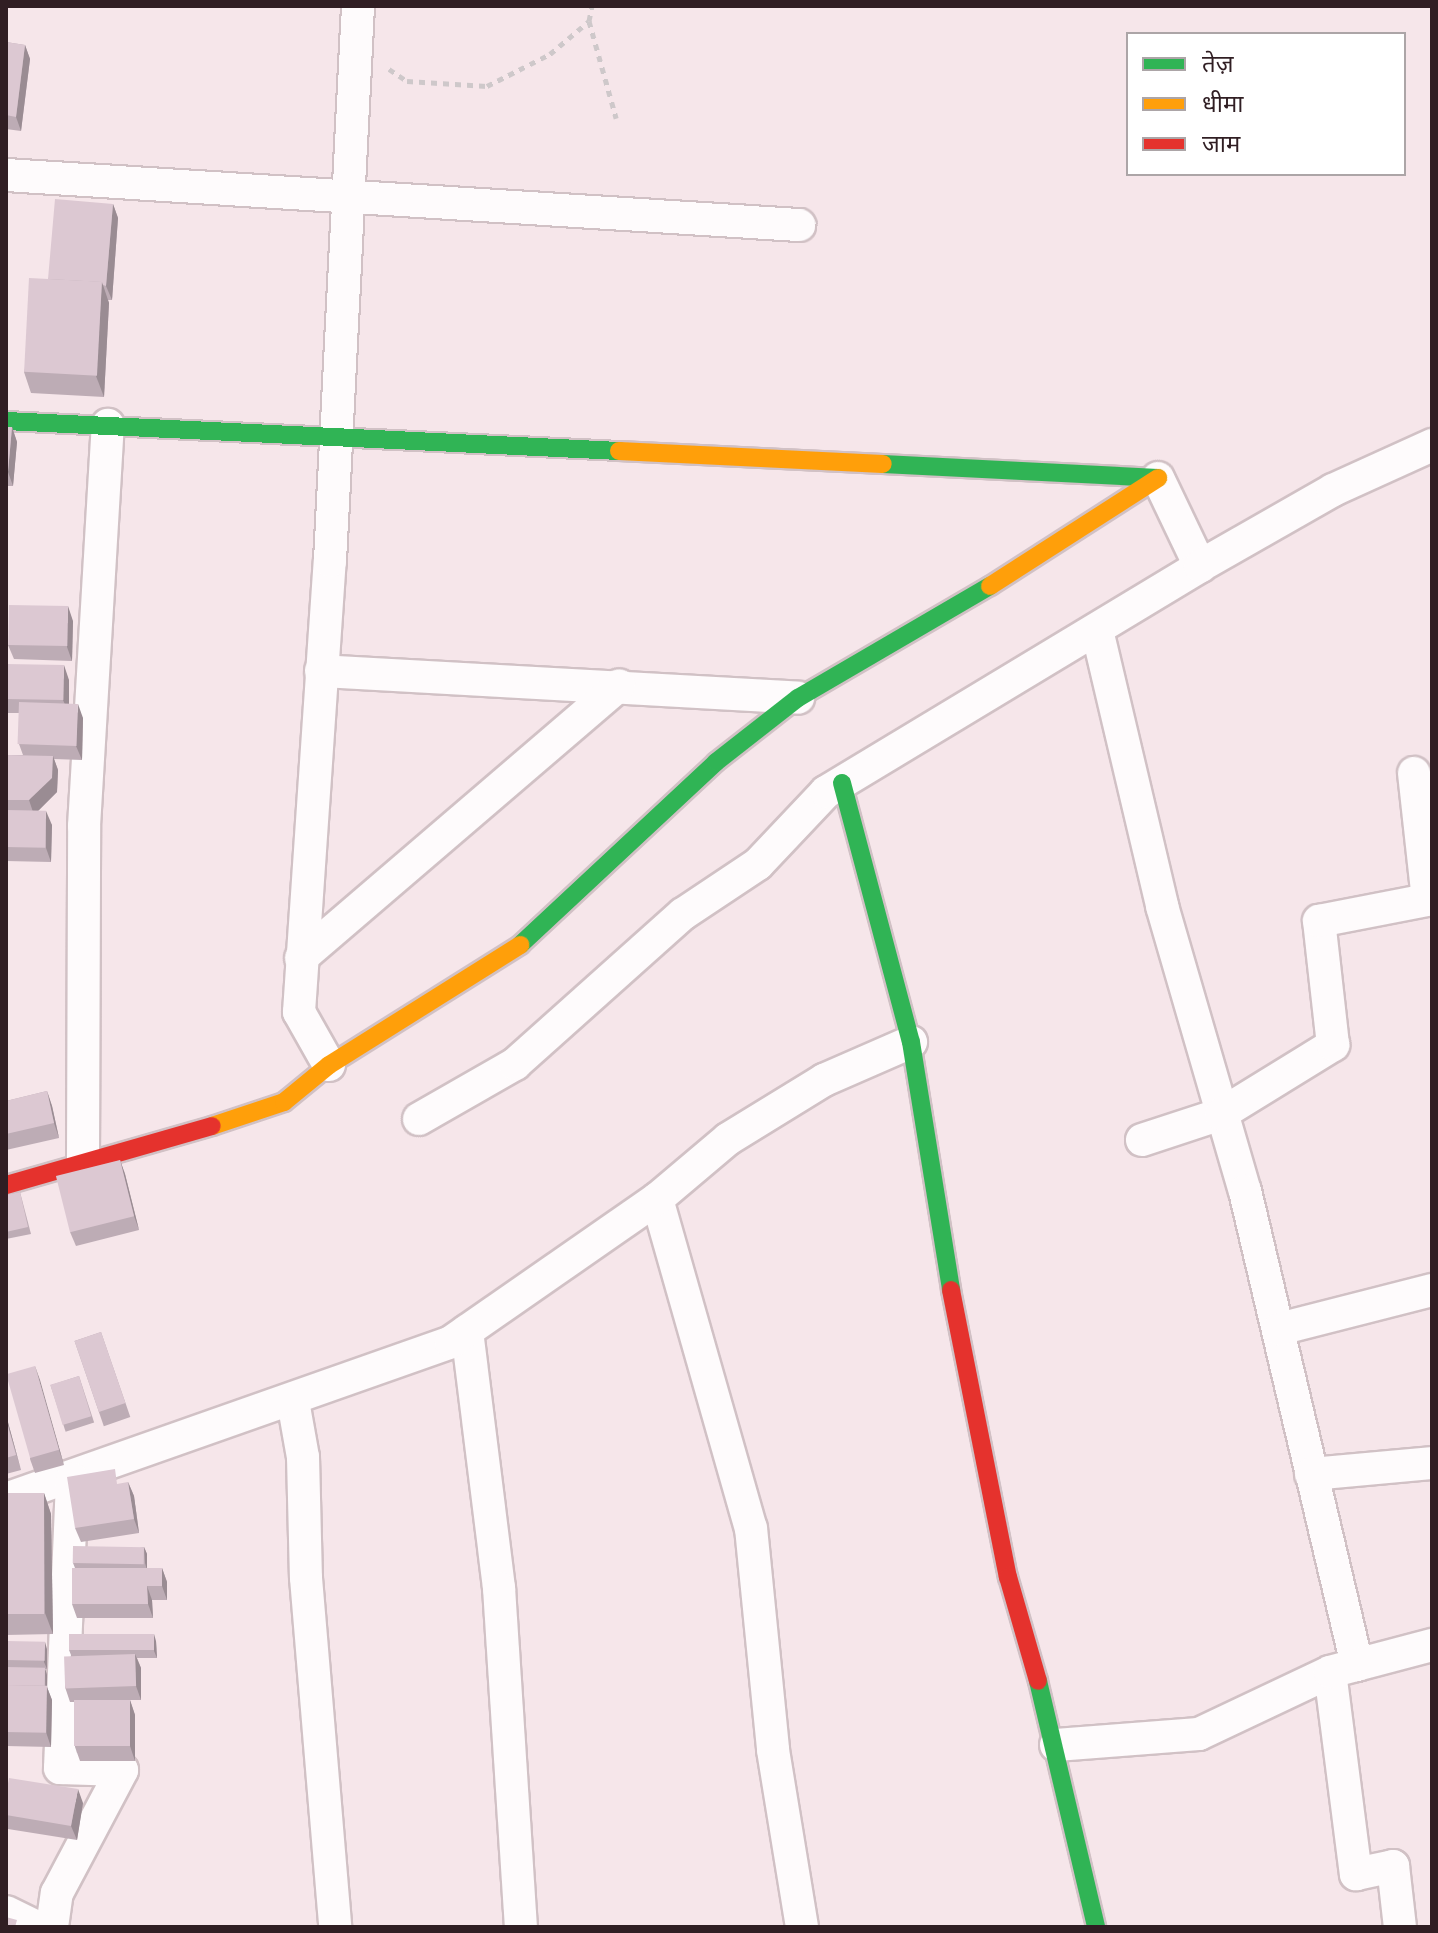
<!DOCTYPE html>
<meta charset="utf-8">
<style>
body{margin:0}
#map{position:relative;width:1438px;height:1933px;overflow:hidden;background:#f6e6ea;font-family:"Source Serif 4","Noto Sans Devanagari",serif}
div>[style]{position:absolute}
[style*='--x']{left:calc(var(--x)*1px);top:calc(var(--y)*1px);width:calc(var(--w)*1px);rotate:calc(var(--a)*1deg)}
.path>*{height:5px;margin-top:-2.5px;transform-origin:0;background:repeating-linear-gradient(90deg,#cec8ca 0 6px,transparent 0 12px)}
.roads{filter:drop-shadow(2px 0 #d1c1c5) drop-shadow(-2px 0 #d1c1c5) drop-shadow(0 2px #d1c1c5) drop-shadow(0 -2px #d1c1c5)}
.street>*{height:32px;margin:-16px;padding:0 16px;transform-origin:16px;border-radius:16px;background:#fefbfc}
.fast>*{height:18px;margin:-9px;padding:0 9px;transform-origin:9px;border-radius:9px;background:#30b455}
.slow>*{height:18px;margin:-9px;padding:0 9px;transform-origin:9px;border-radius:9px;background:#ff9f0a}
.jam>*{height:18px;margin:-9px;padding:0 9px;transform-origin:9px;border-radius:9px;background:#e5322d}
.wall>*{inset:0;background:#bdacb5;transform-origin:0 0}
.shaded-wall>*{inset:0;background:#9a8c93}
.building>*{inset:0;background:#dcc8d2;transform-origin:0 0}
span{translate:-50% -50%;white-space:nowrap;text-align:center;line-height:1.15;-webkit-text-stroke:8px #fff;paint-order:stroke}
.frame{position:absolute;inset:0;border:8px solid #301e23;pointer-events:none}
.legend{position:absolute;left:1126px;top:32px;width:280px;height:144px;box-sizing:border-box;background:#fff;border:2px solid #aca5a7;margin:0;padding:10px 14px;list-style:none;font-size:24px;color:#301e23}
.legend li{display:flex;align-items:center;gap:16px;height:40px}
.legend b{width:40px;border:2px solid #aca5a7}
</style>
<div id="map">
<div class="path">
<i style="--x:589;--y:21;--w:101;--a:74.4"></i>
<i style="--x:389;--y:69;--w:22;--a:34"></i>
<i style="--x:407;--y:81;--w:80;--a:3.6"></i>
<i style="--x:487;--y:86;--w:71;--a:-26.9"></i>
<i style="--x:550;--y:54;--w:51;--a:-40.2"></i>
<i style="--x:589;--y:21;--w:15;--a:-79"></i>
</div>
<div class="roads">
<div class="street">
<i style="--x:6;--y:175;--w:795;--a:3.61"></i>
<i style="--x:1158;--y:478;--w:98;--a:64.5"></i>
<i style="--x:1097;--y:630;--w:284;--a:76.7"></i>
<i style="--x:1162;--y:906;--w:297;--a:73.8"></i>
<i style="--x:1245;--y:1191;--w:487;--a:76.7"></i>
<i style="--x:321;--y:671;--w:478;--a:3.2"></i>
<i style="--x:1414;--y:773;--w:127;--a:83.7"></i>
<i style="--x:301;--y:958;--w:419;--a:-40.6"></i>
<i style="--x:329;--y:1065;--w:61;--a:-119.5"></i>
<i style="--x:299;--y:1012;--w:452;--a:-86.1"></i>
<i style="--x:330;--y:561;--w:556;--a:-87.11"></i>
<i style="--x:419;--y:1119;--w:111;--a:-29.8"></i>
<i style="--x:515;--y:1064;--w:225;--a:-41.8"></i>
<i style="--x:683;--y:914;--w:90;--a:-33.7"></i>
<i style="--x:758;--y:864;--w:99;--a:-46.6"></i>
<i style="--x:826;--y:792;--w:437;--a:-31.1"></i>
<i style="--x:1200;--y:566;--w:153;--a:-29.7"></i>
<i style="--x:1333;--y:490;--w:109;--a:-24.4"></i>
<i style="--x:1142;--y:1140;--w:83;--a:-18.2"></i>
<i style="--x:1221;--y:1114;--w:132;--a:-31.6"></i>
<i style="--x:1333;--y:1045;--w:125;--a:-96.4"></i>
<i style="--x:1319;--y:921;--w:115;--a:-11"></i>
<i style="--x:83;--y:1160;--w:334;--a:-89.8"></i>
<i style="--x:84;--y:826;--w:402;--a:-86.6"></i>
<i style="--x:657;--y:1199;--w:342;--a:74.1"></i>
<i style="--x:751;--y:1528;--w:223;--a:84.3"></i>
<i style="--x:773;--y:1750;--w:179;--a:80.7"></i>
<i style="--x:1279;--y:1329;--w:158;--a:-14.3"></i>
<i style="--x:467;--y:1331;--w:259;--a:82.9"></i>
<i style="--x:499;--y:1588;--w:340;--a:86.3"></i>
<i style="--x:293;--y:1401;--w:57;--a:79.9"></i>
<i style="--x:303;--y:1457;--w:121;--a:88.6"></i>
<i style="--x:306;--y:1578;--w:350;--a:85.2"></i>
<i style="--x:1311;--y:1474;--w:121;--a:-5.2"></i>
<i style="--x:6;--y:1499;--w:472;--a:-19.4"></i>
<i style="--x:451;--y:1342;--w:251;--a:-34.8"></i>
<i style="--x:657;--y:1199;--w:93;--a:-40.2"></i>
<i style="--x:728;--y:1139;--w:113;--a:-31.6"></i>
<i style="--x:824;--y:1080;--w:95;--a:-23.6"></i>
<i style="--x:1330;--y:1672;--w:204;--a:82.7"></i>
<i style="--x:1356;--y:1874;--w:38;--a:-12"></i>
<i style="--x:1393;--y:1866;--w:61;--a:83.5"></i>
<i style="--x:1056;--y:1745;--w:143;--a:-4.4"></i>
<i style="--x:1199;--y:1734;--w:145;--a:-25.3"></i>
<i style="--x:1330;--y:1672;--w:106;--a:-14.8"></i>
<i style="--x:6;--y:1912;--w:34;--a:26"></i>
<i style="--x:52;--y:1927;--w:34;--a:-82"></i>
<i style="--x:57;--y:1893;--w:139;--a:-62.1"></i>
<i style="--x:122;--y:1770;--w:62;--a:-178.2"></i>
<i style="--x:60;--y:1768;--w:290;--a:-87.6"></i>
</div>
<div class="fast">
<i style="--x:6;--y:421;--w:614;--a:2.8"></i>
<i style="--x:883;--y:464;--w:275;--a:2.9"></i>
<i style="--x:842;--y:783;--w:268;--a:75.1"></i>
<i style="--x:911;--y:1042;--w:251;--a:80.8"></i>
<i style="--x:520;--y:945;--w:268;--a:-43"></i>
<i style="--x:716;--y:762;--w:104;--a:-38"></i>
<i style="--x:798;--y:698;--w:222;--a:-30.3"></i>
<i style="--x:1038;--y:1681;--w:253;--a:76.7"></i>
</div>
<div class="slow">
<i style="--x:619;--y:451;--w:264;--a:2.8"></i>
<i style="--x:990;--y:586;--w:200;--a:-32.7"></i>
<i style="--x:212;--y:1126;--w:76;--a:-18.4"></i>
<i style="--x:284;--y:1102;--w:58;--a:-39.4"></i>
<i style="--x:329;--y:1065;--w:226;--a:-32.1"></i>
</div>
<div class="jam">
<i style="--x:6;--y:1185;--w:214;--a:-16"></i>
<i style="--x:951;--y:1290;--w:293;--a:78.8"></i>
<i style="--x:1008;--y:1577;--w:108;--a:73.9"></i>
</div>
</div>
<div class="wall">
<i style="clip-path:polygon(6px 42px,25px 45px,30px 59px,21px 131px,6px 129px)"></i>
<i style="clip-path:polygon(113px 204px,118px 218px,112px 300px,108px 300px,109px 303px,104px 397px,31px 393px,24px 372px,48px 279px)"></i>
<i style="clip-path:polygon(6px 427px,12px 427px,17px 442px,13px 486px,6px 486px)"></i>
<i style="clip-path:polygon(73px 621px,72px 661px,14px 659px,8px 645px)"></i>
<i style="clip-path:polygon(6px 664px,69px 680px,69px 704px,83px 718px,82px 760px,54px 759px,58px 770px,57px 792px,38px 811px,52px 825px,51px 862px,6px 861px,6px 755px,23px 755px,19px 744px,19px 713px,6px 713px)"></i>
<i style="clip-path:polygon(47px 1091px,52px 1106px,59px 1138px,6px 1150px,6px 1101px)"></i>
<i style="clip-path:polygon(120px 1160px,125px 1174px,139px 1230px,76px 1246px,70px 1232px)"></i>
<i style="clip-path:polygon(20px 1192px,31px 1234px,6px 1239px,6px 1195px)"></i>
<i style="left:101px;top:1332px;width:90px;height:28px;rotate:71deg"></i>
<i style="clip-path:polygon(35px 1366px,64px 1465px,35px 1473px,30px 1459px)"></i>
<i style="left:79px;top:1376px;width:49px;height:30px;rotate:72deg"></i>
<i style="clip-path:polygon(6px 1415px,21px 1470px,6px 1474px)"></i>
<i style="clip-path:polygon(128px 1482px,134px 1496px,139px 1533px,81px 1542px,75px 1528px)"></i>
<i style="clip-path:polygon(6px 1493px,44px 1493px,51px 1514px,53px 1634px,6px 1635px)"></i>
<i style="clip-path:polygon(144px 1547px,147px 1554px,147px 1568px,162px 1568px,167px 1582px,167px 1600px,152px 1600px,153px 1618px,77px 1618px,72px 1604px,75px 1568px,73px 1563px)"></i>
<i style="clip-path:polygon(6px 1641px,47px 1649px,47px 1669px,45px 1669px,47px 1675px,47px 1687px,52px 1700px,51px 1747px,6px 1746px)"></i>
<i style="clip-path:polygon(156px 1641px,157px 1658px,137px 1658px,141px 1668px,141px 1700px,124px 1700px,130px 1700px,135px 1715px,135px 1761px,80px 1761px,75px 1747px,74px 1702px,70px 1702px,65px 1687px,71px 1655px,69px 1650px)"></i>
<i style="clip-path:polygon(6px 1794px,83px 1803px,77px 1840px,8px 1829px,6px 1824px)"></i>
</div>
<div class="shaded-wall">
<i style="clip-path:polygon(25px 45px,30px 59px,21px 131px,16px 117px)"></i>
<i style="clip-path:polygon(113px 204px,118px 218px,112px 300px,106px 286px)"></i>
<i style="clip-path:polygon(102px 282px,109px 303px,104px 397px,96px 376px)"></i>
<i style="clip-path:polygon(12px 427px,17px 442px,13px 486px,8px 472px)"></i>
<i style="clip-path:polygon(68px 606px,73px 621px,72px 661px,67px 647px)"></i>
<i style="clip-path:polygon(64px 665px,69px 680px,69px 714px,63px 700px)"></i>
<i style="clip-path:polygon(78px 704px,83px 718px,82px 760px,76px 746px)"></i>
<i style="clip-path:polygon(53px 756px,58px 770px,57px 792px,34px 815px,29px 800px)"></i>
<i style="clip-path:polygon(46px 811px,52px 825px,51px 862px,46px 848px)"></i>
<i style="clip-path:polygon(47px 1091px,52px 1106px,59px 1138px,54px 1123px)"></i>
<i style="clip-path:polygon(120px 1160px,125px 1174px,139px 1230px,134px 1216px)"></i>
<i style="clip-path:polygon(35px 1366px,40px 1380px,64px 1465px,59px 1450px)"></i>
<i style="clip-path:polygon(6px 1415px,21px 1470px,6px 1419px)"></i>
<i style="clip-path:polygon(128px 1482px,134px 1496px,139px 1533px,134px 1519px)"></i>
<i style="clip-path:polygon(44px 1493px,51px 1514px,53px 1634px,45px 1613px)"></i>
<i style="clip-path:polygon(144px 1547px,147px 1554px,147px 1570px,145px 1563px)"></i>
<i style="clip-path:polygon(162px 1568px,167px 1582px,167px 1600px,162px 1586px)"></i>
<i style="clip-path:polygon(147px 1586px,152px 1600px,153px 1618px,148px 1604px)"></i>
<i style="clip-path:polygon(154px 1634px,156px 1641px,157px 1658px,154px 1651px)"></i>
<i style="clip-path:polygon(45px 1642px,47px 1649px,47px 1669px,44px 1662px)"></i>
<i style="clip-path:polygon(135px 1654px,141px 1668px,141px 1700px,136px 1686px)"></i>
<i style="clip-path:polygon(45px 1668px,47px 1675px,47px 1687px,52px 1700px,51px 1747px,46px 1732px)"></i>
<i style="clip-path:polygon(130px 1700px,135px 1715px,135px 1761px,130px 1746px)"></i>
<i style="clip-path:polygon(78px 1789px,83px 1803px,77px 1840px,71px 1826px)"></i>
</div>
<div class="building">
<i style="clip-path:polygon(6px 42px,25px 45px,16px 117px,6px 115px)"></i>
<i style="clip-path:polygon(55px 199px,113px 204px,106px 286px,103px 285px,102px 282px,48px 279px)"></i>
<i style="left:29px;top:278px;width:73px;height:94px;rotate:3deg"></i>
<i style="clip-path:polygon(6px 427px,12px 427px,8px 472px,6px 472px)"></i>
<i style="left:9px;top:605px;width:59px;height:40px;rotate:1deg"></i>
<i style="left:6px;top:664px;width:58px;height:35px;rotate:1deg"></i>
<i style="left:19px;top:702px;width:59px;height:42px;rotate:2deg"></i>
<i style="clip-path:polygon(6px 755px,53px 756px,52px 778px,29px 800px,6px 800px)"></i>
<i style="left:6px;top:810px;width:40px;height:37px;rotate:1deg"></i>
<i style="clip-path:polygon(47px 1091px,54px 1123px,6px 1134px,6px 1101px)"></i>
<i style="left:120px;top:1160px;width:58px;height:66px;rotate:76deg"></i>
<i style="clip-path:polygon(20px 1192px,28px 1227px,6px 1232px,6px 1195px)"></i>
<i style="left:101px;top:1332px;width:75px;height:28px;rotate:71deg"></i>
<i style="left:35px;top:1366px;width:87px;height:30px;rotate:74deg"></i>
<i style="left:79px;top:1376px;width:42px;height:30px;rotate:73deg"></i>
<i style="clip-path:polygon(6px 1419px,16px 1455px,6px 1458px)"></i>
<i style="clip-path:polygon(115px 1469px,117px 1484px,128px 1482px,134px 1519px,75px 1528px,67px 1477px)"></i>
<i style="left:6px;top:1493px;width:38px;height:121px"></i>
<i style="left:73px;top:1546px;width:71px;height:17px;rotate:1deg"></i>
<i style="clip-path:polygon(72px 1568px,162px 1568px,162px 1586px,147px 1586px,148px 1604px,72px 1604px)"></i>
<i style="left:69px;top:1634px;width:85px;height:16px"></i>
<i style="left:6px;top:1641px;width:39px;height:19px;rotate:1deg"></i>
<i style="left:135px;top:1654px;width:32px;height:71px;rotate:88deg"></i>
<i style="left:6px;top:1667px;width:39px;height:18px;rotate:1deg"></i>
<i style="left:6px;top:1685px;width:41px;height:47px;rotate:1deg"></i>
<i style="left:130px;top:1700px;width:46px;height:56px;rotate:90deg"></i>
<i style="clip-path:polygon(9px 1778px,78px 1789px,71px 1826px,6px 1815px,6px 1794px)"></i>
<i style="clip-path:polygon(6px 1917px,17px 1920px,15px 1927px,6px 1927px)"></i>
</div>
<div class="frame"></div>
<ul class="legend">
<li><b style="height:10px;background:#30b455"></b>तेज़</li>
<li><b style="height:10px;background:#ff9f0a"></b>धीमा</li>
<li><b style="height:10px;background:#e5322d"></b>जाम</li>
</ul>
</div>
